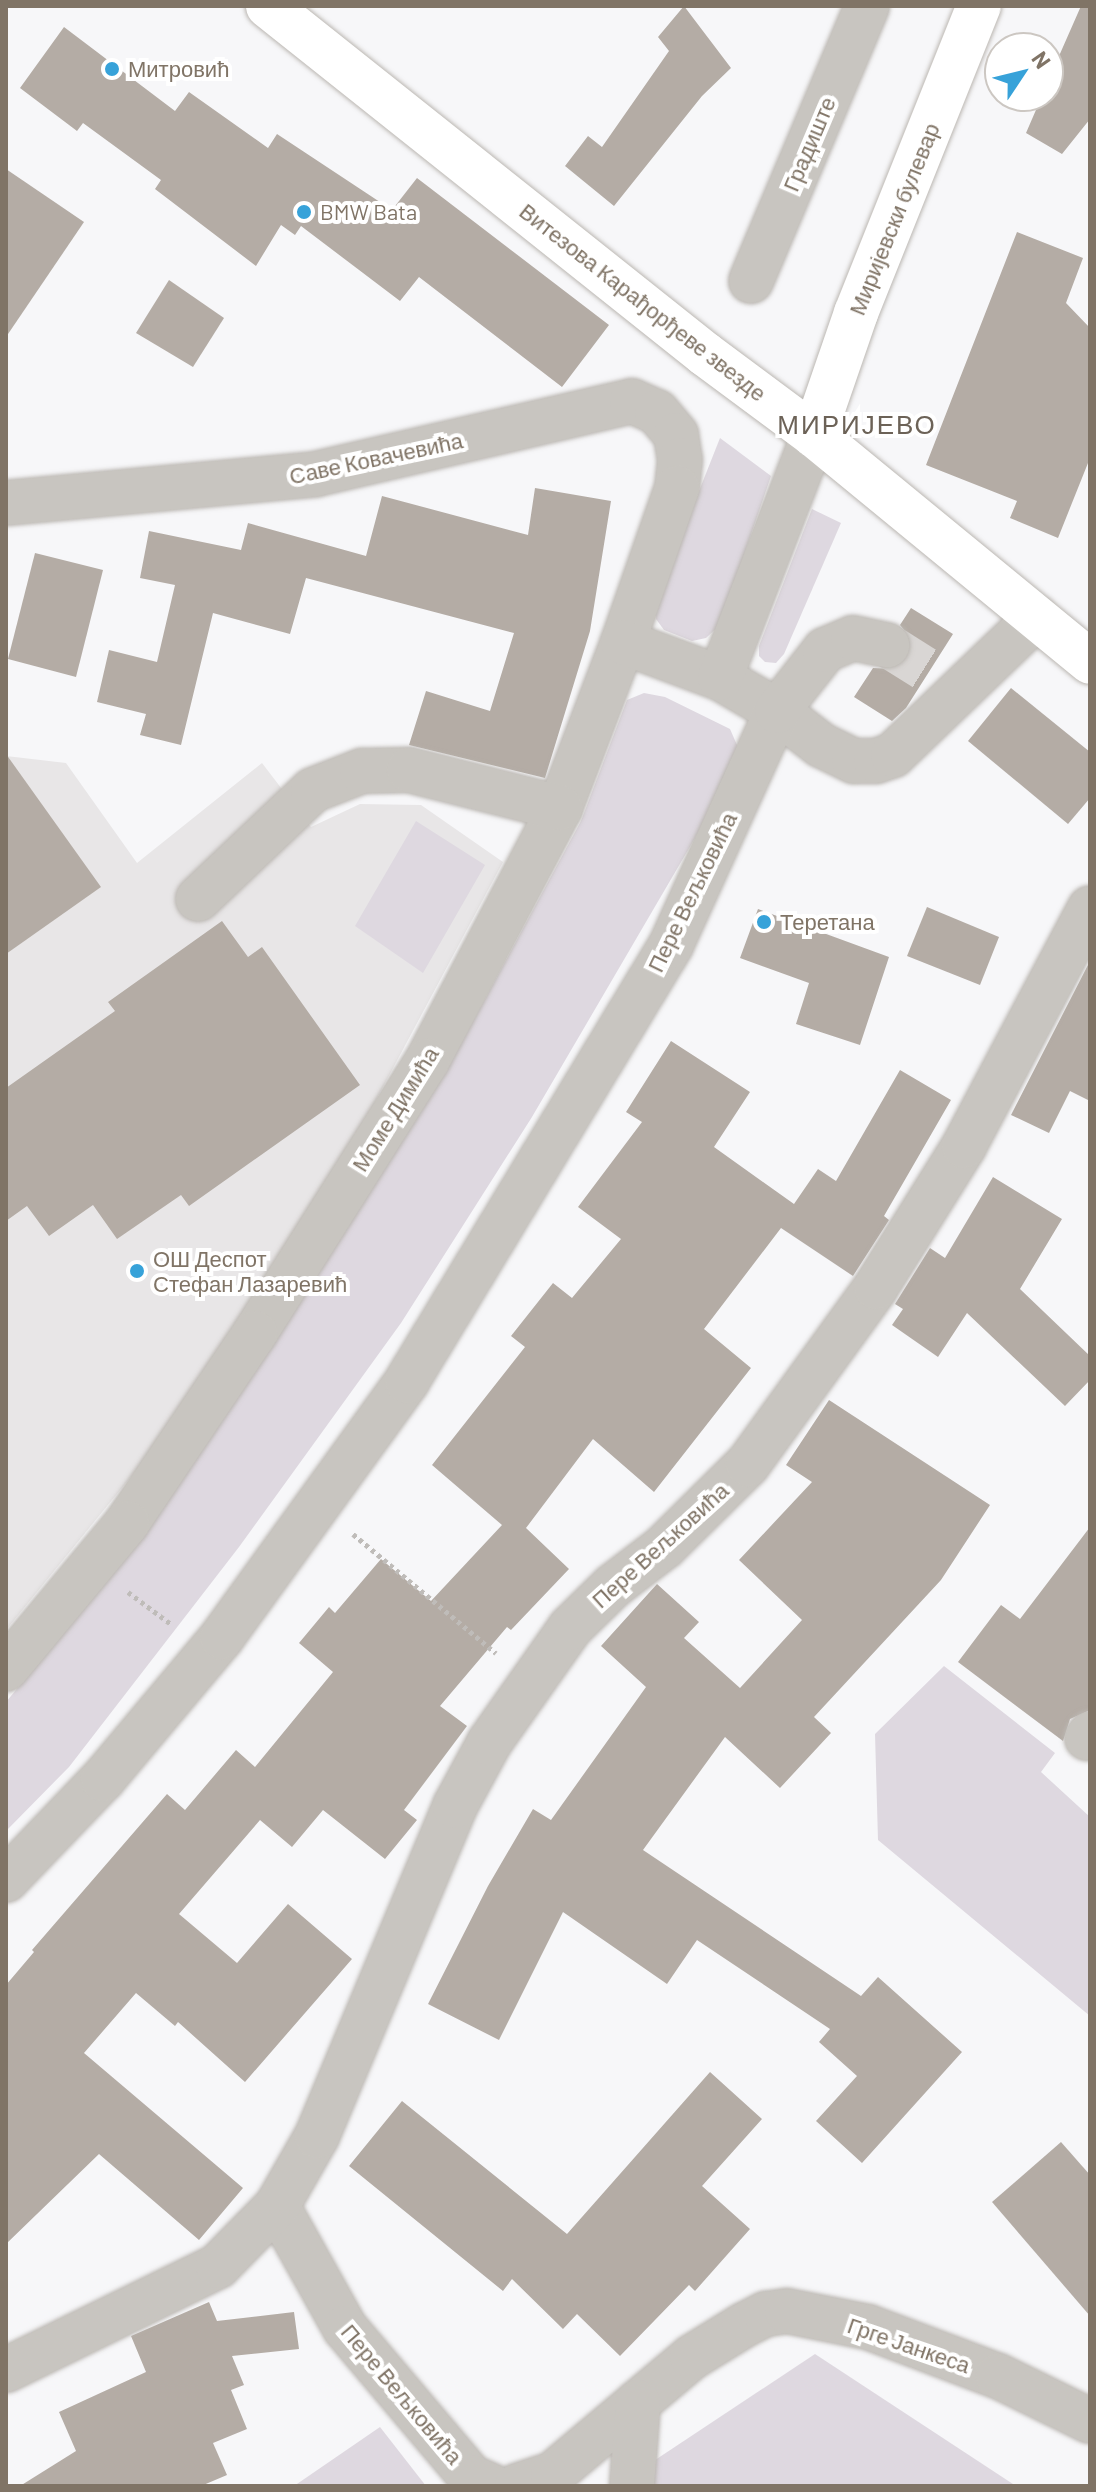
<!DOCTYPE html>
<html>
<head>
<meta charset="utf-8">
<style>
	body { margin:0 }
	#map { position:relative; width:1096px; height:2492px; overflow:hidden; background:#f7f7f9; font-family:Barlow,sans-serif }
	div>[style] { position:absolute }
	.built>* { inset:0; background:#e8e6e7 }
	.green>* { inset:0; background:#ded8e0 }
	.building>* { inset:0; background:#b4aca5 }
	.minor-tunnel>* { height:44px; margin-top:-22px; transform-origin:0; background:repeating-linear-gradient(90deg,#d9d6d4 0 44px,transparent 0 66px) }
	.path>* { height:5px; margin-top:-2.5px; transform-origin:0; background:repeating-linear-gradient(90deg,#bfbcb9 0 4px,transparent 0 8px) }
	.roads { filter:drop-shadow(0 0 2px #bbb7b2) drop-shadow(0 0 2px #bbb7b2) }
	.minor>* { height:44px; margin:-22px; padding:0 22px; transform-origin:22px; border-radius:22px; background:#c8c5c0 }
	.major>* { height:44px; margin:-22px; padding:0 22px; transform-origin:22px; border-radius:22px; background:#fff }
	.dots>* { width:22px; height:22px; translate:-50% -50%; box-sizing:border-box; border:4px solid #fff; border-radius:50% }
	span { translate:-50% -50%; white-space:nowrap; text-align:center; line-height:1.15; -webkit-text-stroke:8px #fff; paint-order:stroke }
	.poi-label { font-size:22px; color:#807466 }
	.left { translate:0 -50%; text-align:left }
	.street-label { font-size:22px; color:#807466 }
	.quarter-label { font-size:26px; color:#6c6257; letter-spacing:2px }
	.frame { position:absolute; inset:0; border:8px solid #807466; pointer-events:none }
	.north { position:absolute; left:984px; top:32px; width:80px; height:80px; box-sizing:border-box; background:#fff; border:2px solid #ccc7c2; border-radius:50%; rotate:55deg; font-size:22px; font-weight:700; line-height:32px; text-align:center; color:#807466 }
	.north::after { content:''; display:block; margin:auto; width:28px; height:36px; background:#37a2d9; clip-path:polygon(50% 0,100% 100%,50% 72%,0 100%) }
</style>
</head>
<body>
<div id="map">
	<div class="built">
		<i style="clip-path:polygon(6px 756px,66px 763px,137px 863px,262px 763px,311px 827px,360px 804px,421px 805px,503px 862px,369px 1113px,169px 1430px,6px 1630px)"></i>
	</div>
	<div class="green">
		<i style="clip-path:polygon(720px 438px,771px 476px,720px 625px,706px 638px,692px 641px,664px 630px,656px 619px,654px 605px)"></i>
		<i style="clip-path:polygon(812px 509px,841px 523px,784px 654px,776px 663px,765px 662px,759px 656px,759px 646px)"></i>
		<i style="clip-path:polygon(644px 693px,665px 697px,730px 729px,737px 745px,736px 768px,532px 1117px,401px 1323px,239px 1547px,69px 1767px,6px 1831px,6px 1702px,72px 1622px,465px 1036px,581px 821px,627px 700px)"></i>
		<i style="clip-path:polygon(416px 821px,485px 865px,423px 973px,355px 926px)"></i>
		<i style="clip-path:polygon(944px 1666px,1055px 1753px,1041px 1772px,1090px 1817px,1090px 2016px,878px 1840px,875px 1734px)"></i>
		<i style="clip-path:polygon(815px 2354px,1016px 2486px,616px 2486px)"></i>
		<i style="clip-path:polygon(380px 2427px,426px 2486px,294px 2486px)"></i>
	</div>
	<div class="building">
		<i style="clip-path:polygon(684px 6px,731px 68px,702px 96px,614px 206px,565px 166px,588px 136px,602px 147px,669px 51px,658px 37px)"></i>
		<i style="clip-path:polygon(1081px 6px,1090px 6px,1090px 119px,1062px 154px,1026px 133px,1042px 96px,1048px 96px,1048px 81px)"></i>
		<i style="clip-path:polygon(64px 27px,175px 111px,189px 92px,268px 148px,277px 134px,392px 210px,417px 178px,609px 325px,562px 387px,419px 277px,400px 301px,301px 226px,295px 235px,281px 225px,256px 266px,155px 189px,161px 180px,83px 123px,77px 131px,20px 88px)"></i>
		<i style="clip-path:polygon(6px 169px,84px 222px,6px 337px)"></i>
		<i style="clip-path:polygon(1017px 232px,1083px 258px,1066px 303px,1090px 328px,1090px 458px,1058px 538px,1010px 518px,1017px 501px,926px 465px)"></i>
		<i style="clip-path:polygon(169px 280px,224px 318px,193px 367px,136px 333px)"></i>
		<i style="clip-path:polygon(535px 488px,611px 501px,590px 631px,545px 778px,409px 745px,426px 691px,490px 711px,514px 633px,306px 578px,290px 634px,213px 613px,181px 745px,140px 735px,146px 714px,97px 702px,109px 650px,157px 662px,175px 585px,140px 578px,149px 531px,241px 550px,248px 523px,366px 556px,382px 496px,528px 535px)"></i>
		<i style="clip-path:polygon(35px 553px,103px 570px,76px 677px,8px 659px)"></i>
		<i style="clip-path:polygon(911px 608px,953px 634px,906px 708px,892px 721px,854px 697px,873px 668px,894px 669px,906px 661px,912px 649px,911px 638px,900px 625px)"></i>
		<i style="clip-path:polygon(1011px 688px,1090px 752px,1090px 798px,1068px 824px,968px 741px)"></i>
		<i style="clip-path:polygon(6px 754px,101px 887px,6px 954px)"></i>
		<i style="clip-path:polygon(927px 907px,999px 937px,980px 985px,907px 956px)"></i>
		<i style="clip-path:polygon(758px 909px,889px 957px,860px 1045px,796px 1024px,809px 983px,740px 958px)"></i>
		<i style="clip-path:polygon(222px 921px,248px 957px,262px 947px,360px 1085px,189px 1206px,181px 1195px,117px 1239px,93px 1205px,49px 1236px,27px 1206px,6px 1221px,6px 1088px,115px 1011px,108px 1002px)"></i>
		<i style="clip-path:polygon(1090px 961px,1090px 1101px,1070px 1091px,1049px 1133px,1011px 1115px)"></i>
		<i style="clip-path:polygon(671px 1041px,750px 1092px,714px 1147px,794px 1204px,818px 1169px,836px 1181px,900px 1070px,951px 1100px,884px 1216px,889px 1220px,853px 1276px,781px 1228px,704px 1329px,751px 1368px,654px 1492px,593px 1439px,526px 1528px,569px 1569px,511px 1630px,507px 1627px,440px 1706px,467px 1726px,404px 1810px,417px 1820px,385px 1859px,323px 1810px,292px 1847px,260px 1820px,179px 1914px,237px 1963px,288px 1904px,352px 1959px,245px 2082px,178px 2022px,175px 2026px,136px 1993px,84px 2053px,243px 2188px,199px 2240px,99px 2154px,6px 2244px,6px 1985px,34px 1952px,32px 1950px,167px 1794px,185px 1810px,236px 1750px,255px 1767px,333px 1672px,299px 1643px,329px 1607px,335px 1613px,381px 1559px,431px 1601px,502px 1525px,432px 1465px,525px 1347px,511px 1336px,553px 1283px,572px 1298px,621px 1239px,578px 1207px,642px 1122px,626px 1112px)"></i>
		<i style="clip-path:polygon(993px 1177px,1062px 1219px,1020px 1289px,1090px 1356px,1090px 1380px,1065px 1406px,967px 1313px,938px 1357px,892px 1325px,903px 1309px,895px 1304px,930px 1248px,945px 1258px)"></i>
		<i style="clip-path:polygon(829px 1400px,990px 1505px,941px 1580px,814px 1717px,831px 1733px,780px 1788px,725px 1737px,643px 1850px,861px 1996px,878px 1977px,962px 2052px,862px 2163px,816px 2121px,857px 2076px,819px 2042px,830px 2029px,697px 1940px,667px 1984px,563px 1912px,499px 2040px,428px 2004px,488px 1886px,533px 1809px,551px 1820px,646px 1687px,601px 1646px,657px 1584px,699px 1622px,684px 1638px,740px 1688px,802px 1620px,739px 1560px,812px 1482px,786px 1465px)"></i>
		<i style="clip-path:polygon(1090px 1527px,1090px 1710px,1070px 1719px,1063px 1741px,958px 1662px,1001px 1605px,1020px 1619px)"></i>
		<i style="clip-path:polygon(710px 2072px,762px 2119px,702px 2186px,750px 2229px,695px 2291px,689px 2285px,620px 2356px,577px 2314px,563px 2329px,512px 2279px,503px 2291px,349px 2166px,402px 2101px,567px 2234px)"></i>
		<i style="clip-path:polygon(1061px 2142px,1090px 2175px,1090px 2316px,992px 2202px)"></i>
		<i style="clip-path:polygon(209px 2302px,217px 2321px,294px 2312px,299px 2349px,232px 2356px,244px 2385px,231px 2390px,247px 2429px,213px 2443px,227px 2475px,201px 2486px,20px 2486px,76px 2451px,59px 2412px,146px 2372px,131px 2336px)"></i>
	</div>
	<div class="minor-tunnel">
		<i style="left:887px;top:645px;width:51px;rotate:32.1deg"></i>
	</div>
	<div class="path">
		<i style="left:353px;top:1534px;width:186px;rotate:39.8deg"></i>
		<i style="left:128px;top:1592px;width:54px;rotate:36.7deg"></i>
	</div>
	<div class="roads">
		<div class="minor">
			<i style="left:751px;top:281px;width:298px;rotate:-67.1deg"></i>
			<i style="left:6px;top:503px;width:311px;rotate:-5.3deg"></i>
			<i style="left:316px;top:474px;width:324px;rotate:-13deg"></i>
			<i style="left:632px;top:401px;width:27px;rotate:24deg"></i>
			<i style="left:657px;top:412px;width:30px;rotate:50deg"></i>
			<i style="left:676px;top:435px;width:25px;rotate:81deg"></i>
			<i style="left:680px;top:460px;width:28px;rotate:96deg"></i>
			<i style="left:677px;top:488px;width:163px;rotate:109.3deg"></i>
			<i style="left:623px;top:642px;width:178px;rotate:110.8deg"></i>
			<i style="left:560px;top:808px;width:286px;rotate:117.7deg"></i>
			<i style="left:427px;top:1061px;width:322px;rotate:122.3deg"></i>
			<i style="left:255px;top:1333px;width:229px;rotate:124deg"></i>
			<i style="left:127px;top:1523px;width:190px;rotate:129.7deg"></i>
			<i style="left:623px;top:642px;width:103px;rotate:20.4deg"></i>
			<i style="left:720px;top:678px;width:66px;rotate:30.1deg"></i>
			<i style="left:777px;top:711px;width:56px;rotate:37.7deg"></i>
			<i style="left:821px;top:745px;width:37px;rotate:26deg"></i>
			<i style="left:854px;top:761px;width:22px"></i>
			<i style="left:876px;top:761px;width:18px;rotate:-19deg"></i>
			<i style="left:893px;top:755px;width:199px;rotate:-43.8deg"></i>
			<i style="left:720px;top:678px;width:261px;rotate:-68.9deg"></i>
			<i style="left:198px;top:899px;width:158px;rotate:-43.5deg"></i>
			<i style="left:313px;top:790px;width:53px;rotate:-21.2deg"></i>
			<i style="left:362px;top:771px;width:47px;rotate:-1.2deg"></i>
			<i style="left:409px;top:770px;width:156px;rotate:14.1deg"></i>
			<i style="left:1087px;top:1738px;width:5px;rotate:-53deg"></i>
			<i style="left:6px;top:1880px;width:140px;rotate:-46.2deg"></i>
			<i style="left:103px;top:1779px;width:185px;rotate:-50deg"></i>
			<i style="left:222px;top:1637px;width:316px;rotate:-54.1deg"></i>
			<i style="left:407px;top:1381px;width:510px;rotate:-58.8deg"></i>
			<i style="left:671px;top:945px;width:257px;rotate:-65.6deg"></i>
			<i style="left:777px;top:711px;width:78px;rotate:-51.8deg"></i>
			<i style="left:825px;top:650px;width:30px;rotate:-23deg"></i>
			<i style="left:853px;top:638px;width:35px;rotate:12deg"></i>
			<i style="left:277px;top:2206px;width:140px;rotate:60.9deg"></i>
			<i style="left:345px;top:2328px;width:195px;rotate:49.8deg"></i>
			<i style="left:471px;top:2477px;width:22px;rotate:24deg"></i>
			<i style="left:6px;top:2370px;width:236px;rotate:-26.1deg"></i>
			<i style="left:218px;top:2266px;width:84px;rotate:-45.5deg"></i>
			<i style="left:277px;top:2206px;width:81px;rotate:-60.3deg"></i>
			<i style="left:317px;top:2136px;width:358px;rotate:-67.3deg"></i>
			<i style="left:455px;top:1806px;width:72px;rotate:-61.6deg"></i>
			<i style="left:489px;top:1743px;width:141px;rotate:-54.8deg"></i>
			<i style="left:570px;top:1628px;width:60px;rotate:-44.3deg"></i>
			<i style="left:613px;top:1586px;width:64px;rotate:-37.4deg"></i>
			<i style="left:664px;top:1547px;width:118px;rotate:-44.7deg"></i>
			<i style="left:748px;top:1464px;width:218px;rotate:-54.1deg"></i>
			<i style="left:876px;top:1287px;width:166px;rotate:-58deg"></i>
			<i style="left:964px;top:1146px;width:269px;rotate:-62.1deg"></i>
			<i style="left:517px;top:2486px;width:38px;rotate:-18deg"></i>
			<i style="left:553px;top:2474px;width:182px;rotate:-40.1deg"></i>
			<i style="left:692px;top:2357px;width:61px;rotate:-31.6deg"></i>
			<i style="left:744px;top:2325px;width:25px;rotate:-27deg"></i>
			<i style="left:766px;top:2314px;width:21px;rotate:-8deg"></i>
			<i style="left:787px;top:2311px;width:83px;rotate:11.2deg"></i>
			<i style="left:868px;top:2327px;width:139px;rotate:20.7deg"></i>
			<i style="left:998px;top:2376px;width:102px;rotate:26.1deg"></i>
			<i style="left:632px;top:2486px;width:84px;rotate:-85.9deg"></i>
		</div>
		<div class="major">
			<i style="left:268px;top:6px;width:559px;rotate:38.53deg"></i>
			<i style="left:705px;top:354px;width:136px;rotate:36.6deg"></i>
			<i style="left:814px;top:435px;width:357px;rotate:39.4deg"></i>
			<i style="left:814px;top:435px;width:129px;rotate:-71deg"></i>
			<i style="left:856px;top:313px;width:331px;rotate:-68.2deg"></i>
		</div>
	</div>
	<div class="dots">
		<i style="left:112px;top:69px;background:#37a2d9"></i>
		<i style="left:304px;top:212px;background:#37a2d9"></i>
		<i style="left:764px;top:922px;background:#37a2d9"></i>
		<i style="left:137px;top:1271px;background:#37a2d9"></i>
	</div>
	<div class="poi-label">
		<span class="left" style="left:128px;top:69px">Митровић</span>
		<span class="left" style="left:320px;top:212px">BMW Bata</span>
		<span class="left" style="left:780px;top:922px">Теретана</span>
		<span class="left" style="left:153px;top:1271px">ОШ Деспот<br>Стефан Лазаревић</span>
	</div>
	<div class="street-label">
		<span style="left:809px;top:144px;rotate:-67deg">Градиште</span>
		<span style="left:894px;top:219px;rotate:-68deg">Миријевски булевар</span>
		<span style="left:643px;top:302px;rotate:38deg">Витезова Карађорђеве звезде</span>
		<span style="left:376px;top:458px;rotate:-12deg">Саве Ковачевића</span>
		<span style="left:692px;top:892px;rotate:-64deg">Пере Вељковића</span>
		<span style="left:395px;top:1109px;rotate:-58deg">Моме Димића</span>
		<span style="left:660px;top:1545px;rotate:-42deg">Пере Вељковића</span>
		<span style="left:909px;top:2345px;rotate:19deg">Грге Јанкеса</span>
		<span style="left:402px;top:2394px;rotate:50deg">Пере Вељковића</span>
	</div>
	<div class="quarter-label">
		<span style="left:857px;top:424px">МИРИЈЕВО</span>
	</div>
	<div class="frame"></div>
	<div class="north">N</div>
</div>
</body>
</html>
